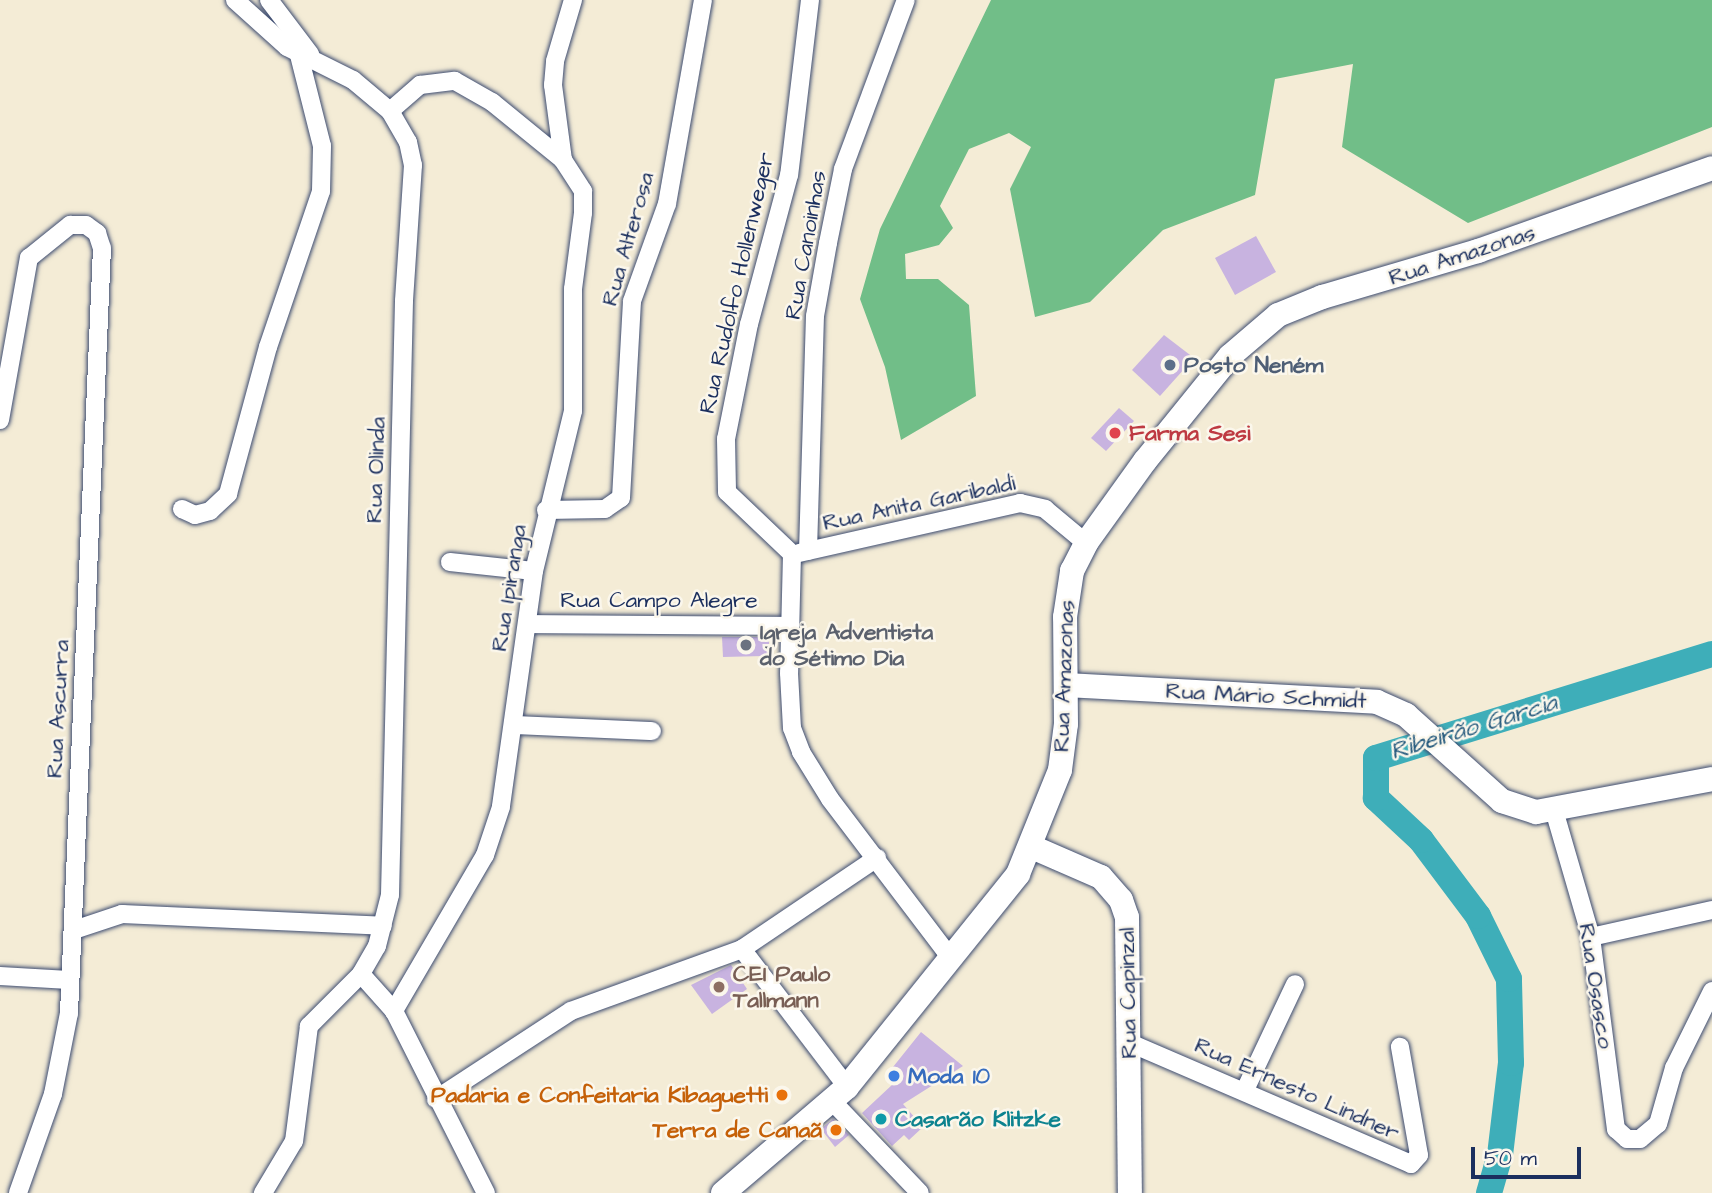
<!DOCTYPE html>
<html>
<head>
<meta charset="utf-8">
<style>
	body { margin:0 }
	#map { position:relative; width:1712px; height:1193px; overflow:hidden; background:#f4ecd6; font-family:"Architects Daughter",sans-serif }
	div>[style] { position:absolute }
	.forest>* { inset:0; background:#71be88 }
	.river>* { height:26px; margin:-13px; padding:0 13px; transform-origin:13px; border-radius:13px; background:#3eaeb9 }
	.building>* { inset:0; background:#c8b3e0 }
	.roads { filter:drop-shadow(0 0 2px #3c4b70) drop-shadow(0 0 2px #3c4b70) }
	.street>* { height:18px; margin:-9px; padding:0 9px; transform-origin:9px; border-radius:9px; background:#fff }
	.secondary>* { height:24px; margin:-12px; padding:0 12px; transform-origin:12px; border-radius:12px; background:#fff }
	.dots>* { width:19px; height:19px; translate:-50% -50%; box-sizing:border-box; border:4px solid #fbf7ec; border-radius:50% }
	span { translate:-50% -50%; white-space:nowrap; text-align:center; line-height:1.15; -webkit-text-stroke:5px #fbf7ec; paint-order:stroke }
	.street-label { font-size:23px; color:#1b2f5e }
	.service-label { font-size:23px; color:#4e5e75; font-weight:700 }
	.left { translate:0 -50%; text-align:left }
	.health-label { font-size:23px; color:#be3a42; font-weight:700 }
	.worship-label { font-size:23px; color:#5b616d; font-weight:700 }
	.education-label { font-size:23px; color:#785e54; font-weight:700 }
	.shop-label { font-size:23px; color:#366cbe; font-weight:700 }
	.food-label { font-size:23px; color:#c56008; font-weight:700 }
	.right { translate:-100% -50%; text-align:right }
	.culture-label { font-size:23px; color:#0d838f; font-weight:700 }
	.water-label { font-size:24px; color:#275b7e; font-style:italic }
	.scale { position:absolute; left:1471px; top:1147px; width:110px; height:32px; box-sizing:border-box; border:4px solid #1b2f5e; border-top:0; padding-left:9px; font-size:21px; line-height:24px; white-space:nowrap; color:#1b2f5e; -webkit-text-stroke:5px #fbf7ec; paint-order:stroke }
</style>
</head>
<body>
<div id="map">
	<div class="forest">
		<i style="clip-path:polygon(991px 0,1712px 0,1712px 127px,1468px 223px,1342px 147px,1353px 64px,1275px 79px,1255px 195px,1163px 230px,1090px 302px,1035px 317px,1010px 189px,1031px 147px,1009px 133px,969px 149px,940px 206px,953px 228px,939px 245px,905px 254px,906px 279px,938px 279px,969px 305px,976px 396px,901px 440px,885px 367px,860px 299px,880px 229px)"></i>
	</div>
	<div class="river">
		<i style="left:1489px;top:1193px;width:40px;rotate:-74deg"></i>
		<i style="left:1500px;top:1155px;width:93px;rotate:-83.2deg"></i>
		<i style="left:1511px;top:1063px;width:84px;rotate:-91.4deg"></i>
		<i style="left:1509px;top:979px;width:70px;rotate:-116.2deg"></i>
		<i style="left:1478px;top:916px;width:95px;rotate:-126.9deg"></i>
		<i style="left:1421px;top:840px;width:62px;rotate:-137deg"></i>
		<i style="left:1376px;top:798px;width:40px;rotate:-90deg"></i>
		<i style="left:1376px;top:758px;width:352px;rotate:-17.2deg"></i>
	</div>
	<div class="building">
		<i style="clip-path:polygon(1256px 236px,1276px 272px,1235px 295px,1215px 258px)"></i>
		<i style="clip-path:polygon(1164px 335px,1194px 358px,1160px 396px,1132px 370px)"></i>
		<i style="clip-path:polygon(1119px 408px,1134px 421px,1106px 451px,1091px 438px)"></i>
		<i style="clip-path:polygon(722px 637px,769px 637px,769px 656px,723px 657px)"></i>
		<i style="clip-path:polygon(731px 965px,747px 989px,712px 1014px,691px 985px)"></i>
		<i style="clip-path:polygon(921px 1032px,963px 1066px,903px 1104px,923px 1127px,909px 1140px,904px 1135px,892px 1146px,862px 1113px,893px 1084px,885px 1077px)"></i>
		<i style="clip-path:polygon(833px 1119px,849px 1135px,835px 1147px,821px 1129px)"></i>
	</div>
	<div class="roads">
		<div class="street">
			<i style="left:235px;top:0;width:70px;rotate:42.1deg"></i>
			<i style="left:287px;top:47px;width:74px;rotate:26.6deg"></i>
			<i style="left:353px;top:80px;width:48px;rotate:40deg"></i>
			<i style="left:390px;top:111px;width:36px;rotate:60deg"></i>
			<i style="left:408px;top:142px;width:24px;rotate:78deg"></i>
			<i style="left:413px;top:165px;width:136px;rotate:93.8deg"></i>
			<i style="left:404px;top:301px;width:594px;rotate:91.35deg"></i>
			<i style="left:390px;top:895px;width:53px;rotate:104.3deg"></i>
			<i style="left:377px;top:946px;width:32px;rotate:120deg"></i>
			<i style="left:361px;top:974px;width:74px;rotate:135deg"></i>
			<i style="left:309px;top:1026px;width:116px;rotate:97.4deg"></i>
			<i style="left:294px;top:1141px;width:61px;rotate:120.8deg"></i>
			<i style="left:269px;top:0;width:68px;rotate:52.8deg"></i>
			<i style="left:810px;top:0;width:176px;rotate:96.8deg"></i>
			<i style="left:789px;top:175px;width:154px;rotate:105deg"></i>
			<i style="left:749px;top:324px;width:117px;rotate:101.3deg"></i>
			<i style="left:726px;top:439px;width:53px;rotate:88.9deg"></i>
			<i style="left:727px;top:492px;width:90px;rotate:43.6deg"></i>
			<i style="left:792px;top:554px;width:119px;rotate:91.4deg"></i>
			<i style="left:789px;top:673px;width:55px;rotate:86.9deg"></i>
			<i style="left:792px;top:728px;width:26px;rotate:69deg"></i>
			<i style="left:801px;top:752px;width:55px;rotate:58.3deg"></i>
			<i style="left:830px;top:799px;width:202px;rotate:52.8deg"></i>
			<i style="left:390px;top:111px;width:40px;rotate:-41deg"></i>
			<i style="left:420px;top:85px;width:35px;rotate:-7deg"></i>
			<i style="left:455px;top:81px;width:43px;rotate:29.6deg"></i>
			<i style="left:492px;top:102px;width:92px;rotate:39.2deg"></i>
			<i style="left:563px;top:160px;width:37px;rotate:57deg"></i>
			<i style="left:583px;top:191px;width:22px;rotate:90deg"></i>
			<i style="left:583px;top:213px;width:77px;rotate:97.5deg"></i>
			<i style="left:573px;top:289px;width:122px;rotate:90deg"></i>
			<i style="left:573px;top:411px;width:165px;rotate:103.7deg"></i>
			<i style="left:534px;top:571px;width:238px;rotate:98deg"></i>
			<i style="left:501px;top:807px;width:51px;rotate:108.4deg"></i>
			<i style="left:485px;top:855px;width:181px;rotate:120.3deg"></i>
			<i style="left:563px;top:160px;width:76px;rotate:-97.6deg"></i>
			<i style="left:553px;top:85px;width:24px;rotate:-85deg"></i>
			<i style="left:555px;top:61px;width:64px;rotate:-73.6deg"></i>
			<i style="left:0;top:420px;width:165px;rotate:-79.9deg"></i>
			<i style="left:29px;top:258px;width:53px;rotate:-38.8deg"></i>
			<i style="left:70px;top:225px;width:16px"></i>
			<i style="left:86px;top:225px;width:14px;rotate:36deg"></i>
			<i style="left:97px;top:233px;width:16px;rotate:72deg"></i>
			<i style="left:102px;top:248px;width:766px;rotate:92.47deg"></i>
			<i style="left:69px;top:1013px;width:83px;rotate:101.2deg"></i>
			<i style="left:53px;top:1094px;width:105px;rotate:109.5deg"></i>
			<i style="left:182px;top:509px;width:14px;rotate:25deg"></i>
			<i style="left:195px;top:515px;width:16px;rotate:-15deg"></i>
			<i style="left:210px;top:511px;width:25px;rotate:-43deg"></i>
			<i style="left:228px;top:494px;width:152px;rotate:-74.8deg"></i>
			<i style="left:268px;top:347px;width:165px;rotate:-71.2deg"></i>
			<i style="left:321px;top:191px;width:45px;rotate:-88.7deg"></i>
			<i style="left:322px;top:146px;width:98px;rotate:-104.2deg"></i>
			<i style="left:546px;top:510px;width:59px;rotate:-1deg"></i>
			<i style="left:605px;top:509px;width:19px;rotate:-35deg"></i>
			<i style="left:621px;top:498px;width:197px;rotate:-86.8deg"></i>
			<i style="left:632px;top:301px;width:103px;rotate:-70.2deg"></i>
			<i style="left:667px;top:204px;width:207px;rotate:-80deg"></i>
			<i style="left:808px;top:551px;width:235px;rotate:-88.3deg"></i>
			<i style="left:815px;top:316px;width:74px;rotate:-79.9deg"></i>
			<i style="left:828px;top:243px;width:76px;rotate:-78.5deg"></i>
			<i style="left:843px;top:169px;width:180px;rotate:-69.6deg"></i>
			<i style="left:799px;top:553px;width:227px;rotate:-12.7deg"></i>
			<i style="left:1020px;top:503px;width:26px;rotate:13deg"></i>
			<i style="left:1045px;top:509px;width:53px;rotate:39.7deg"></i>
			<i style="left:450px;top:562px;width:84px;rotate:6.1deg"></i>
			<i style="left:528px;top:624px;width:262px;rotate:0.4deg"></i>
			<i style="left:513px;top:725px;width:139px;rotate:2.5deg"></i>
			<i style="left:1554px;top:810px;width:132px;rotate:73.8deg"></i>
			<i style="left:1591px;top:937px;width:194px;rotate:82.6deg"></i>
			<i style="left:1616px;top:1129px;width:15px;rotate:42deg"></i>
			<i style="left:1627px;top:1139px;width:13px"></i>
			<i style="left:1640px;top:1139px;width:23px;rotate:-40deg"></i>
			<i style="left:1658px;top:1124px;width:58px;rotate:-74.1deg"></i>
			<i style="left:1674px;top:1068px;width:86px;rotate:-63.7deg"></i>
			<i style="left:74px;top:930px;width:51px;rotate:-18.4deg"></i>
			<i style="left:122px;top:914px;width:261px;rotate:2.6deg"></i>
			<i style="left:1591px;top:937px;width:124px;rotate:-12.6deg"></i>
			<i style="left:742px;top:949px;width:173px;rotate:52.7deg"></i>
			<i style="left:361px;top:974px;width:50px;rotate:48.3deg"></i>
			<i style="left:394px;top:1011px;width:204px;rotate:63.2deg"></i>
			<i style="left:0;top:976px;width:69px;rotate:3.3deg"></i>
			<i style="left:1130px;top:1043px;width:306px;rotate:23.3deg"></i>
			<i style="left:1411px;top:1164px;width:12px;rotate:-48deg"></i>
			<i style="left:1419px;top:1155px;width:110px;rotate:-100deg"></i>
			<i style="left:1245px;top:1090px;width:117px;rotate:-64.7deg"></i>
			<i style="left:436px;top:1099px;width:161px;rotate:-33.1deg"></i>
			<i style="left:571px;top:1011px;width:182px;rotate:-19.9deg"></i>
			<i style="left:742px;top:949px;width:163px;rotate:-34deg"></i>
			<i style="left:832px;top:1101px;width:127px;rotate:46.3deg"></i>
		</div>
		<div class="secondary">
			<i style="left:1066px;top:685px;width:311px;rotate:3.1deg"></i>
			<i style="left:1377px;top:702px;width:32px;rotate:24deg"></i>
			<i style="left:1406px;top:715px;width:129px;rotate:41.9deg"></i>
			<i style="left:1502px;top:801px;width:36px;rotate:18deg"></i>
			<i style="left:1536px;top:812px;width:179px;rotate:-10.6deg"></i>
			<i style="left:1032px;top:847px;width:75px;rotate:23.5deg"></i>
			<i style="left:1101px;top:877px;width:30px;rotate:49deg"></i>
			<i style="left:1121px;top:900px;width:18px;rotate:71deg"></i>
			<i style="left:1127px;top:917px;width:276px;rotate:89.4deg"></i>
			<i style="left:723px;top:1193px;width:163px;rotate:-40.5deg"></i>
			<i style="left:847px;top:1087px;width:273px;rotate:-51.2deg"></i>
			<i style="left:1018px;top:874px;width:112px;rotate:-68deg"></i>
			<i style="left:1060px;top:770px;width:46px;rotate:-82.6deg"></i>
			<i style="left:1066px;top:724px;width:107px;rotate:-90.5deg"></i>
			<i style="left:1065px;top:617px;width:47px;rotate:-81.3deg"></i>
			<i style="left:1072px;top:571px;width:31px;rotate:-63deg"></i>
			<i style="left:1086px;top:543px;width:101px;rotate:-54.3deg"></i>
			<i style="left:1145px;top:461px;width:135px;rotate:-51deg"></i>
			<i style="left:1230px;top:356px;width:63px;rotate:-40.5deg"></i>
			<i style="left:1278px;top:315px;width:48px;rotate:-22.2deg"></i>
			<i style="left:1322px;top:297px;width:163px;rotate:-16.4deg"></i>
			<i style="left:1478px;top:251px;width:248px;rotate:-19.5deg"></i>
		</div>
	</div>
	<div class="dots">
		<i style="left:1170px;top:365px;background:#5c6f8a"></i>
		<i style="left:1115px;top:433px;background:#e0444e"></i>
		<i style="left:746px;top:645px;background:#6b7280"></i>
		<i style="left:719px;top:987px;background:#8d6e63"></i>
		<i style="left:894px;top:1076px;background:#3f7fe0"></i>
		<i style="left:782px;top:1095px;background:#e8710a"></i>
		<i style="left:881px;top:1119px;background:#0f9aa8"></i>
		<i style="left:836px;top:1130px;background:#e8710a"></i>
	</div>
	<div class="street-label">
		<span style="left:628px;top:239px;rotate:-74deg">Rua Alterosa</span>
		<span style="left:806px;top:245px;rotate:-80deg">Rua Canoinhas</span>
		<span style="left:1462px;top:255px;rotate:-18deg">Rua Amazonas</span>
		<span style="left:737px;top:283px;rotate:-77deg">Rua Rudolfo Hollenweger</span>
		<span style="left:376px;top:470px;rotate:-88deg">Rua Olinda</span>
		<span style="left:919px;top:503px;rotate:-12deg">Rua Anita Garibaldi</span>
		<span style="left:509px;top:588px;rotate:-81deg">Rua Ipiranga</span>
		<span style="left:659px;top:600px">Rua Campo Alegre</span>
		<span style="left:1064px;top:676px;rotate:-88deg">Rua Amazonas</span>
		<span style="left:1266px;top:696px;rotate:3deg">Rua Mário Schmidt</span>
		<span style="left:58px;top:709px;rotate:-87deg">Rua Ascurra</span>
		<span style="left:1596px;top:986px;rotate:81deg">Rua Osasco</span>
		<span style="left:1128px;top:993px;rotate:-91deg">Rua Capinzal</span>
		<span style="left:1297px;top:1089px;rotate:24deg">Rua Ernesto Lindner</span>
	</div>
	<div class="service-label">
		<span class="left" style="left:1184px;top:365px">Posto Neném</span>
	</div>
	<div class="health-label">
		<span class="left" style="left:1129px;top:433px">Farma Sesi</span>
	</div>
	<div class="worship-label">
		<span class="left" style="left:760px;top:645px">Igreja Adventista<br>do Sétimo Dia</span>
	</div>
	<div class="education-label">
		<span class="left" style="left:733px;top:987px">CEI Paulo<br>Tallmann</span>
	</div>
	<div class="shop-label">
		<span class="left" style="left:908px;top:1076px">Moda 10</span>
	</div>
	<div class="food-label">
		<span class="right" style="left:768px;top:1095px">Padaria e Confeitaria Kibaguetti</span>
		<span class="right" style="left:822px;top:1130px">Terra de Canaã</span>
	</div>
	<div class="culture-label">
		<span class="left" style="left:895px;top:1119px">Casarão Klitzke</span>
	</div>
	<div class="water-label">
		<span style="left:1474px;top:728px;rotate:-17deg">Ribeirão Garcia</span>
	</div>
	<div class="scale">50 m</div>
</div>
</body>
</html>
